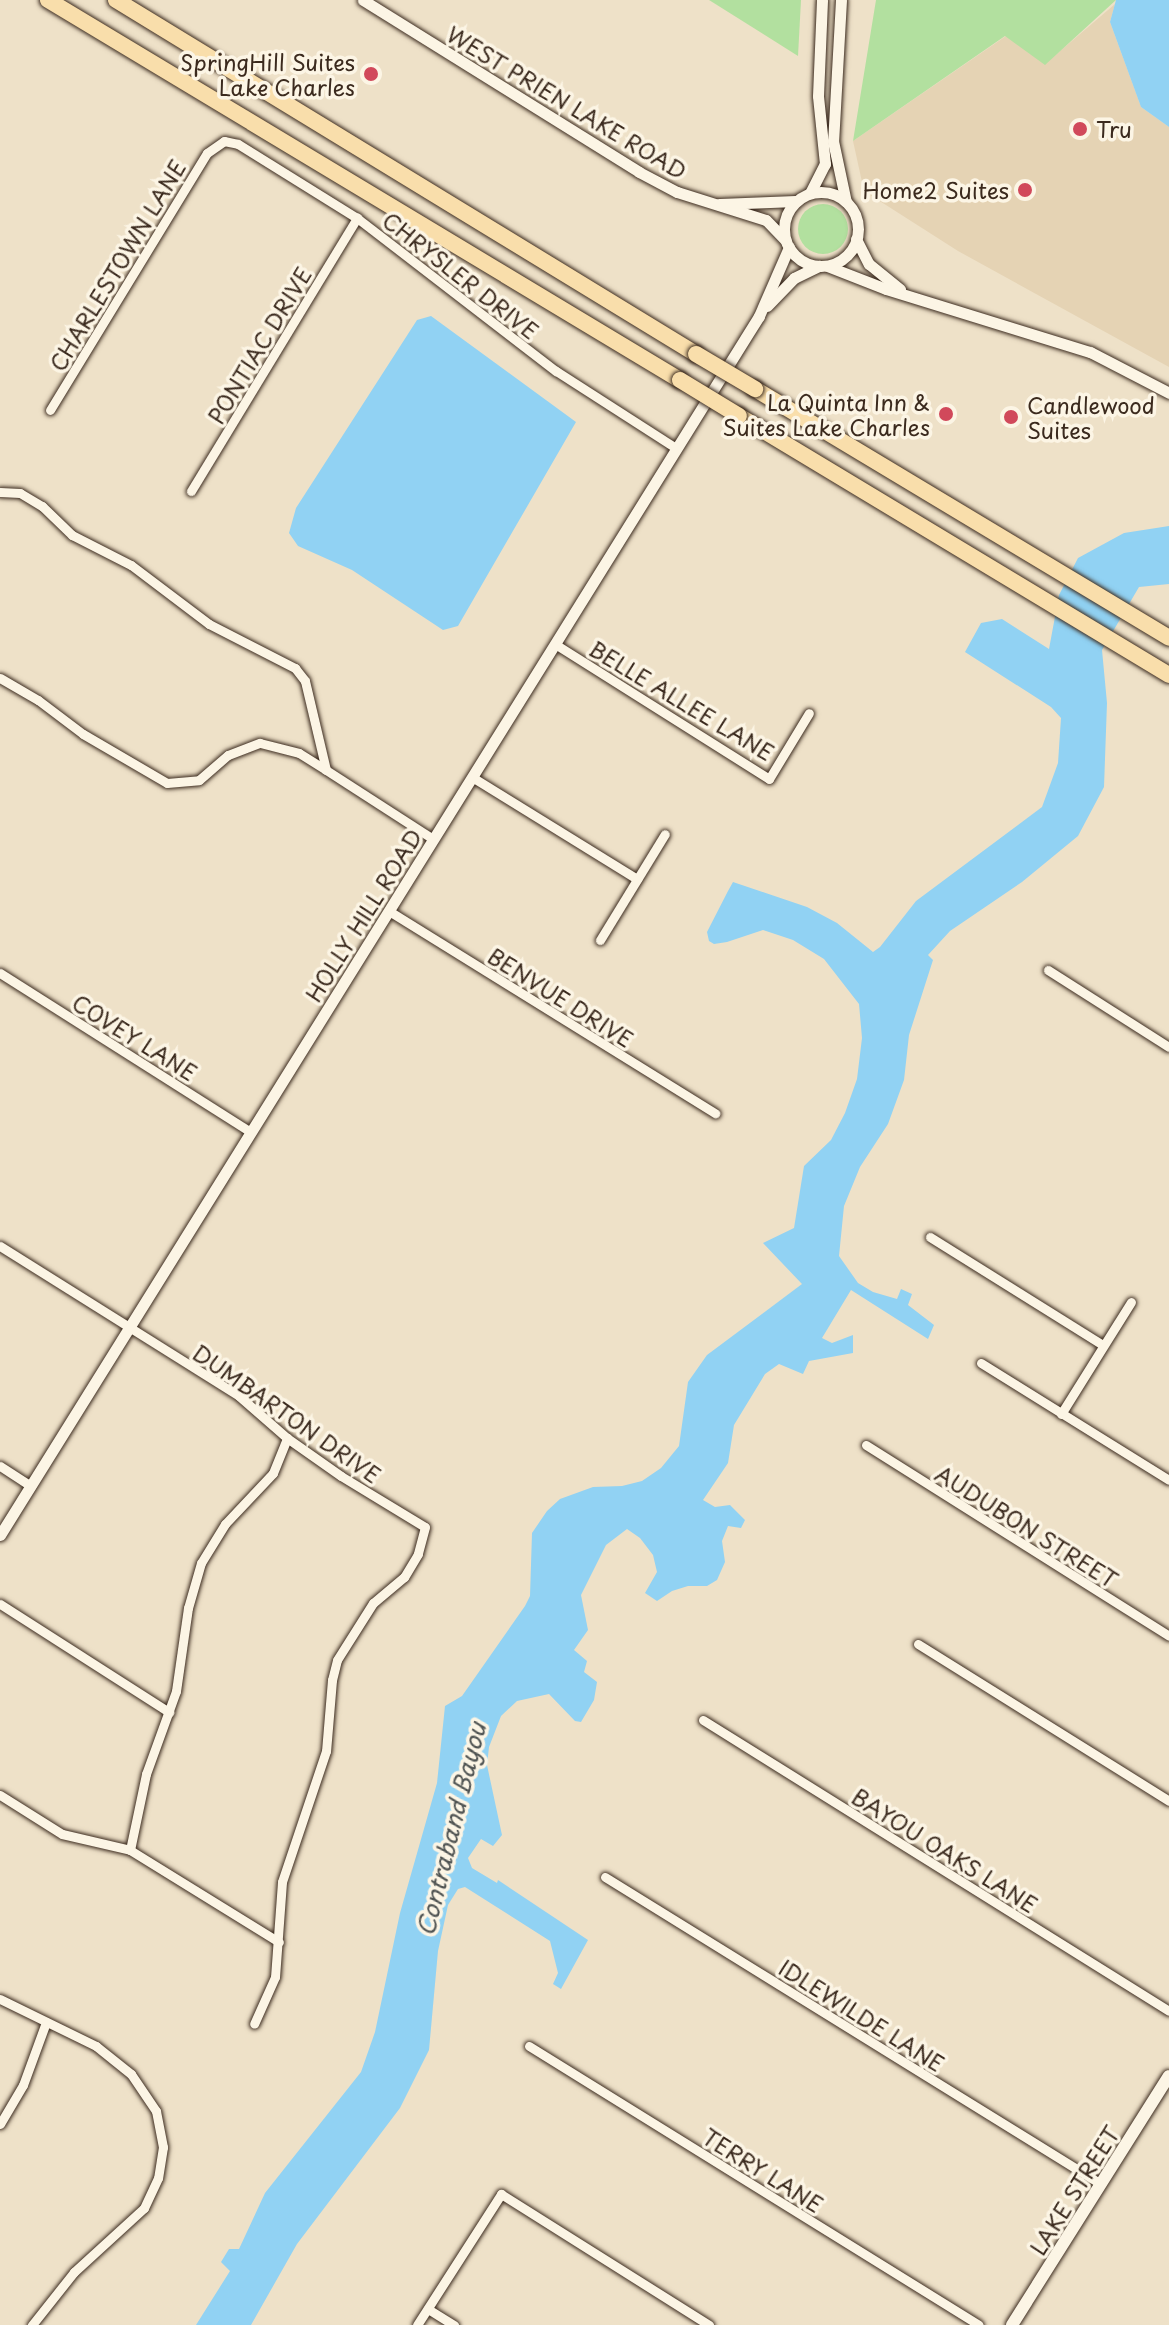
<!DOCTYPE html>
<html>
<head>
<meta charset="utf-8">
<style>
	body { margin:0 }
	#map { position:relative; width:1169px; height:2325px; overflow:hidden; background:#eee1c8; font-family:"Playpen Sans",sans-serif }
	div>[style] { position:absolute }
	.built>* { inset:0; background:#e5d3b4 }
	.green>* { inset:0; background:#b2e09f }
	.round { border-radius:50% }
	.water>* { inset:0; background:#91d2f3 }
	.roads { filter:drop-shadow(0 0 2px #3b2a1e) drop-shadow(0 0 2px #3b2a1e) }
	.minor>* { height:9px; margin:-4.5px; padding:0 4.5px; transform-origin:4.5px; border-radius:4.5px; background:#fcf5e5 }
	.tertiary>* { height:11px; margin:-5.5px; padding:0 5.5px; transform-origin:5.5px; border-radius:5.5px; background:#fcf5e5 }
	.tertiary>.ring { margin:-5.5px; padding:0; box-sizing:content-box; background:none; border:11px solid #fcf5e5; border-radius:50% }
	.secondary>* { height:12px; margin:-6px; padding:0 6px; transform-origin:6px; border-radius:6px; background:#fcf5e5 }
	.motorway>* { height:16px; margin:-8px; padding:0 8px; transform-origin:8px; border-radius:8px; background:#f9deab }
	.bridges { filter:drop-shadow(0 0 2px #3b2a1e) drop-shadow(0 0 2px #3b2a1e) }
	.motorway-bridge>* { height:16px; margin:-8px; padding:0 8px; transform-origin:8px; border-radius:8px; background:#f9deab }
	.dots>* { width:22px; height:22px; translate:-50% -50%; box-sizing:border-box; border:4px solid #fcf5e5; border-radius:50% }
	span { translate:-50% -50%; white-space:nowrap; text-align:center; line-height:1.15; -webkit-text-stroke:7px #fcf5e5; paint-order:stroke }
	.poi-label { font-size:22px; color:#3b2a1e }
	.right { translate:-100% -50%; text-align:right }
	.left { translate:0 -50%; text-align:left }
	.street-label { font-size:22px; color:#3b2a1e }
	.water-label { font-size:24px; color:#505453; font-style:italic }
</style>
</head>
<body>
<div id="map">
	<div class="built">
		<i style="clip-path:polygon(1115px 4px,1110px 22px,1141px 107px,1169px 127px,1169px 367px,958px 251px,864px 191px,853px 141px,1006px 36px,1045px 64px)"></i>
	</div>
	<div class="green">
		<i style="clip-path:polygon(709px 0,801px 0,798px 56px)"></i>
		<i style="clip-path:polygon(876px 0,1116px 0,1045px 65px,1005px 36px,853px 141px)"></i>
		<i class="round" style="left:798px;top:204px;width:50px;height:50px"></i>
	</div>
	<div class="water">
		<i style="clip-path:polygon(1116px 0,1169px 0,1169px 127px,1141px 107px,1110px 22px)"></i>
		<i style="clip-path:polygon(431px 316px,576px 422px,458px 626px,443px 630px,352px 570px,298px 546px,289px 533px,296px 508px,417px 320px)"></i>
		<i style="clip-path:polygon(1169px 526px,1169px 584px,1139px 587px,1102px 650px,1107px 703px,1104px 787px,1078px 836px,1022px 882px,950px 931px,928px 955px,933px 960px,909px 1035px,904px 1080px,888px 1124px,860px 1167px,844px 1206px,839px 1256px,858px 1283px,873px 1292px,897px 1299px,901px 1289px,912px 1294px,908px 1305px,934px 1325px,928px 1339px,851px 1290px,822px 1338px,832px 1343px,853px 1335px,853px 1353px,809px 1361px,803px 1374px,779px 1364px,765px 1374px,734px 1425px,728px 1463px,703px 1500px,715px 1507px,730px 1505px,745px 1520px,741px 1528px,728px 1526px,722px 1541px,725px 1562px,717px 1580px,707px 1586px,688px 1586px,672px 1591px,657px 1601px,645px 1593px,657px 1572px,653px 1555px,640px 1538px,627px 1529px,606px 1545px,581px 1595px,588px 1630px,574px 1650px,587px 1661px,584px 1672px,597px 1682px,594px 1700px,581px 1722px,575px 1721px,549px 1694px,517px 1701px,501px 1716px,489px 1747px,487px 1765px,502px 1835px,493px 1846px,481px 1839px,468px 1858px,472px 1868px,497px 1883px,498px 1880px,588px 1940px,561px 1989px,553px 1984px,558px 1973px,550px 1941px,465px 1887px,458px 1889px,448px 1905px,438px 1951px,429px 2050px,400px 2108px,297px 2244px,251px 2325px,196px 2325px,230px 2271px,221px 2262px,229px 2249px,239px 2249px,265px 2193px,361px 2072px,375px 2032px,400px 1913px,437px 1783px,445px 1706px,462px 1696px,525px 1606px,530px 1596px,532px 1533px,547px 1511px,560px 1499px,593px 1487px,622px 1486px,642px 1481px,661px 1468px,679px 1446px,688px 1382px,707px 1355px,802px 1284px,763px 1243px,794px 1228px,804px 1166px,831px 1140px,845px 1113px,857px 1079px,862px 1038px,859px 1004px,824px 959px,793px 940px,763px 930px,727px 942px,714px 944px,709px 941px,707px 932px,728px 891px,733px 882px,807px 907px,837px 923px,873px 952px,880px 947px,916px 901px,1042px 807px,1058px 763px,1061px 718px,1051px 707px,965px 652px,981px 623px,1002px 619px,1049px 649px,1059px 595px,1078px 558px,1124px 533px)"></i>
	</div>
	<div class="roads">
		<div class="minor">
			<i style="left:50px;top:410px;width:301px;rotate:-58.6deg"></i>
			<i style="left:207px;top:153px;width:21px;rotate:-35deg"></i>
			<i style="left:224px;top:141px;width:14px;rotate:12deg"></i>
			<i style="left:238px;top:144px;width:140px;rotate:31.9deg"></i>
			<i style="left:357px;top:218px;width:251px;rotate:37.6deg"></i>
			<i style="left:556px;top:371px;width:143px;rotate:32.7deg"></i>
			<i style="left:191px;top:491px;width:320px;rotate:-58.7deg"></i>
			<i style="left:0;top:492px;width:20px;rotate:3deg"></i>
			<i style="left:20px;top:493px;width:26px;rotate:31deg"></i>
			<i style="left:42px;top:506px;width:42px;rotate:44deg"></i>
			<i style="left:72px;top:535px;width:66px;rotate:27deg"></i>
			<i style="left:131px;top:565px;width:98px;rotate:37.1deg"></i>
			<i style="left:209px;top:624px;width:97px;rotate:27.1deg"></i>
			<i style="left:295px;top:668px;width:16px;rotate:52deg"></i>
			<i style="left:305px;top:681px;width:91px;rotate:76.7deg"></i>
			<i style="left:326px;top:770px;width:127px;rotate:32.8deg"></i>
			<i style="left:555px;top:644px;width:253px;rotate:32.2deg"></i>
			<i style="left:769px;top:779px;width:77px;rotate:-58.8deg"></i>
			<i style="left:0;top:678px;width:44px;rotate:30.1deg"></i>
			<i style="left:38px;top:700px;width:56px;rotate:37.1deg"></i>
			<i style="left:83px;top:734px;width:97px;rotate:30.3deg"></i>
			<i style="left:167px;top:783px;width:32px;rotate:-5deg"></i>
			<i style="left:199px;top:780px;width:38px;rotate:-41deg"></i>
			<i style="left:228px;top:755px;width:34px;rotate:-21deg"></i>
			<i style="left:260px;top:743px;width:40px;rotate:14.4deg"></i>
			<i style="left:299px;top:753px;width:32px;rotate:32deg"></i>
			<i style="left:472px;top:777px;width:194px;rotate:31.7deg"></i>
			<i style="left:389px;top:911px;width:384px;rotate:31.8deg"></i>
			<i style="left:600px;top:940px;width:124px;rotate:-58.5deg"></i>
			<i style="left:1048px;top:970px;width:143px;rotate:32.5deg"></i>
			<i style="left:0;top:973px;width:297px;rotate:32.4deg"></i>
			<i style="left:930px;top:1237px;width:204px;rotate:32deg"></i>
			<i style="left:0;top:1246px;width:282px;rotate:32.1deg"></i>
			<i style="left:239px;top:1396px;width:64px;rotate:41.2deg"></i>
			<i style="left:287px;top:1438px;width:66px;rotate:35.1deg"></i>
			<i style="left:341px;top:1476px;width:98px;rotate:31.3deg"></i>
			<i style="left:425px;top:1527px;width:28px;rotate:105deg"></i>
			<i style="left:418px;top:1554px;width:27px;rotate:121deg"></i>
			<i style="left:404px;top:1577px;width:40px;rotate:140deg"></i>
			<i style="left:373px;top:1603px;width:67px;rotate:122.3deg"></i>
			<i style="left:337px;top:1660px;width:21px;rotate:104deg"></i>
			<i style="left:332px;top:1680px;width:71px;rotate:94.8deg"></i>
			<i style="left:326px;top:1751px;width:138px;rotate:108.6deg"></i>
			<i style="left:282px;top:1882px;width:95px;rotate:94.2deg"></i>
			<i style="left:275px;top:1977px;width:51px;rotate:114.1deg"></i>
			<i style="left:981px;top:1363px;width:221px;rotate:31.9deg"></i>
			<i style="left:1061px;top:1414px;width:132px;rotate:-58deg"></i>
			<i style="left:866px;top:1445px;width:358px;rotate:32.2deg"></i>
			<i style="left:0;top:1466px;width:37px;rotate:33deg"></i>
			<i style="left:0;top:1604px;width:201px;rotate:32.6deg"></i>
			<i style="left:918px;top:1644px;width:296px;rotate:32deg"></i>
			<i style="left:703px;top:1720px;width:549px;rotate:31.98deg"></i>
			<i style="left:0;top:1795px;width:73px;rotate:32.2deg"></i>
			<i style="left:62px;top:1834px;width:70px;rotate:13.2deg"></i>
			<i style="left:130px;top:1850px;width:175px;rotate:31.7deg"></i>
			<i style="left:130px;top:1850px;width:78px;rotate:-78.1deg"></i>
			<i style="left:146px;top:1774px;width:88px;rotate:-70.1deg"></i>
			<i style="left:176px;top:1691px;width:84px;rotate:-81.8deg"></i>
			<i style="left:188px;top:1608px;width:47px;rotate:-73.9deg"></i>
			<i style="left:201px;top:1563px;width:46px;rotate:-58.4deg"></i>
			<i style="left:225px;top:1524px;width:70px;rotate:-46.7deg"></i>
			<i style="left:273px;top:1473px;width:38px;rotate:-68deg"></i>
			<i style="left:605px;top:1877px;width:583px;rotate:31.76deg"></i>
			<i style="left:0;top:1999px;width:107px;rotate:26.1deg"></i>
			<i style="left:96px;top:2046px;width:45px;rotate:38.7deg"></i>
			<i style="left:131px;top:2074px;width:45px;rotate:56deg"></i>
			<i style="left:156px;top:2111px;width:37px;rotate:79deg"></i>
			<i style="left:163px;top:2147px;width:31px;rotate:99deg"></i>
			<i style="left:158px;top:2178px;width:33px;rotate:115deg"></i>
			<i style="left:144px;top:2208px;width:95px;rotate:137.6deg"></i>
			<i style="left:74px;top:2272px;width:68px;rotate:128.4deg"></i>
			<i style="left:529px;top:2046px;width:529px;rotate:31.8deg"></i>
			<i style="left:0;top:2124px;width:45px;rotate:-59.5deg"></i>
			<i style="left:23px;top:2085px;width:67px;rotate:-69.9deg"></i>
			<i style="left:428px;top:2309px;width:31px;rotate:32deg"></i>
			<i style="left:417px;top:2325px;width:156px;rotate:-57.3deg"></i>
			<i style="left:501px;top:2194px;width:246px;rotate:32.2deg"></i>
		</div>
		<div class="tertiary">
			<i style="left:363px;top:0;width:325px;rotate:31.9deg"></i>
			<i style="left:639px;top:172px;width:43px;rotate:27.8deg"></i>
			<i style="left:677px;top:192px;width:93px;rotate:17.5deg"></i>
			<i style="left:766px;top:220px;width:28px;rotate:46deg"></i>
			<i style="left:841px;top:0;width:141px;rotate:93.2deg"></i>
			<i style="left:833px;top:141px;width:62px;rotate:78deg"></i>
			<i class="ring" style="left:784px;top:192px;width:63px;height:63px"></i>
			<i style="left:810px;top:193px;width:33px;rotate:-63deg"></i>
			<i style="left:825px;top:164px;width:68px;rotate:-95.9deg"></i>
			<i style="left:818px;top:96px;width:96px;rotate:-87.6deg"></i>
			<i style="left:719px;top:204px;width:77px;rotate:-2.2deg"></i>
			<i style="left:856px;top:239px;width:28px;rotate:63deg"></i>
			<i style="left:869px;top:264px;width:40px;rotate:39deg"></i>
			<i style="left:827px;top:266px;width:63px;rotate:21.3deg"></i>
			<i style="left:886px;top:289px;width:214px;rotate:17.2deg"></i>
			<i style="left:1090px;top:352px;width:89px;rotate:27.4deg"></i>
			<i style="left:767px;top:306px;width:39px;rotate:-46deg"></i>
			<i style="left:794px;top:278px;width:28px;rotate:-26deg"></i>
			<i style="left:0;top:1535px;width:1436px;rotate:-58.09deg"></i>
			<i style="left:759px;top:316px;width:75px;rotate:-66.5deg"></i>
		</div>
		<div class="secondary">
			<i style="left:1012px;top:2325px;width:294px;rotate:-57.8deg"></i>
		</div>
		<div class="motorway">
			<i style="left:48px;top:0;width:737px;rotate:31.02deg"></i>
			<i style="left:116px;top:0;width:679px;rotate:31.4deg"></i>
			<i style="left:755px;top:389px;width:483px;rotate:31deg"></i>
			<i style="left:739px;top:416px;width:502px;rotate:31.06deg"></i>
		</div>
	</div>
	<div class="bridges">
		<div class="motorway-bridge">
			<i style="left:696px;top:354px;width:69px;rotate:30.7deg"></i>
			<i style="left:680px;top:380px;width:69px;rotate:31.4deg"></i>
		</div>
	</div>
	<div class="dots">
		<i style="left:371px;top:74px;background:#d1495b"></i>
		<i style="left:1080px;top:129px;background:#d1495b"></i>
		<i style="left:1025px;top:190px;background:#d1495b"></i>
		<i style="left:946px;top:414px;background:#d1495b"></i>
		<i style="left:1011px;top:417px;background:#d1495b"></i>
	</div>
	<div class="poi-label">
		<span class="right" style="left:355px;top:74px">SpringHill Suites<br>Lake Charles</span>
		<span class="left" style="left:1096px;top:129px">Tru</span>
		<span class="right" style="left:1009px;top:190px">Home2 Suites</span>
		<span class="right" style="left:930px;top:414px">La Quinta Inn &amp;<br>Suites Lake Charles</span>
		<span class="left" style="left:1027px;top:417px">Candlewood<br>Suites</span>
	</div>
	<div class="street-label">
		<span style="left:567px;top:102px;rotate:31deg">WEST PRIEN LAKE ROAD</span>
		<span style="left:117px;top:265px;rotate:-59deg">CHARLESTOWN LANE</span>
		<span style="left:461px;top:275px;rotate:38deg">CHRYSLER DRIVE</span>
		<span style="left:259px;top:345px;rotate:-59deg">PONTIAC DRIVE</span>
		<span style="left:682px;top:700px;rotate:31deg">BELLE ALLEE LANE</span>
		<span style="left:363px;top:915px;rotate:-58deg">HOLLY HILL ROAD</span>
		<span style="left:561px;top:997px;rotate:32deg">BENVUE DRIVE</span>
		<span style="left:135px;top:1037px;rotate:32deg">COVEY LANE</span>
		<span style="left:287px;top:1413px;rotate:35deg">DUMBARTON DRIVE</span>
		<span style="left:1027px;top:1526px;rotate:32deg">AUDUBON STREET</span>
		<span style="left:945px;top:1850px;rotate:32deg">BAYOU OAKS LANE</span>
		<span style="left:862px;top:2015px;rotate:32deg">IDLEWILDE LANE</span>
		<span style="left:763px;top:2170px;rotate:32deg">TERRY LANE</span>
		<span style="left:1074px;top:2190px;rotate:-58deg">LAKE STREET</span>
	</div>
	<div class="water-label">
		<span style="left:451px;top:1829px;rotate:-76deg">Contraband Bayou</span>
	</div>
</div>
</body>
</html>
